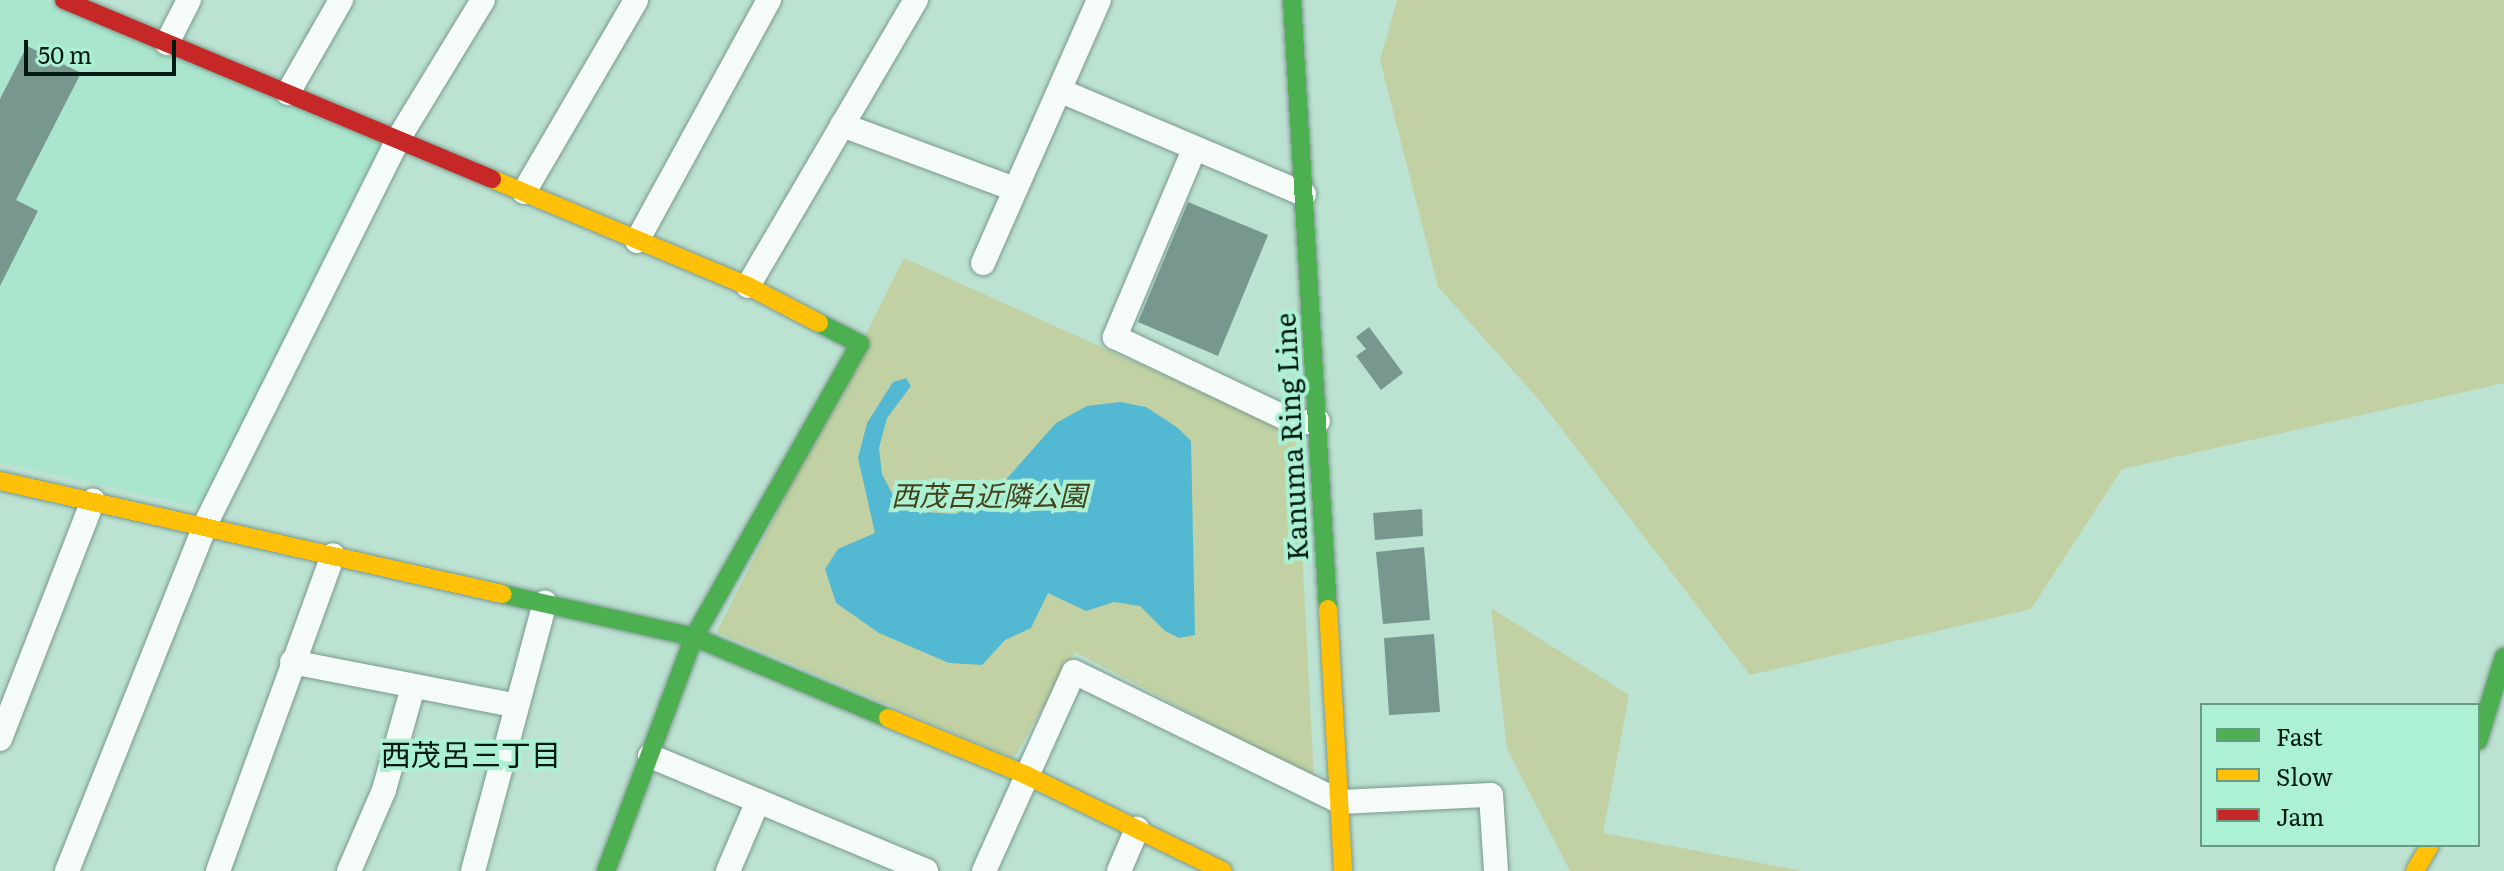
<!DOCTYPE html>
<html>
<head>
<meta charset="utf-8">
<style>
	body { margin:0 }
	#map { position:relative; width:2504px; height:871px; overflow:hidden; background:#bce2d2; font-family:Literata,"Noto Sans JP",serif }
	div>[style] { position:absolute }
	.built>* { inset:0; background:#aae5cd }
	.green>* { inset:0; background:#c1d1a3 }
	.water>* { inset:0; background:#53b8d2 }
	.building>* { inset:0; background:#77978f }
	.roads { filter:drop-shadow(0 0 2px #7a988c) drop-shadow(0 0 2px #7a988c) }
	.street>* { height:24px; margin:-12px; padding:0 12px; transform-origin:12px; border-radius:12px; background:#f5fbf8 }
	.fast>* { height:18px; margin:-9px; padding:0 9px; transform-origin:9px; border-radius:9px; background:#4caf50 }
	.slow>* { height:18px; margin:-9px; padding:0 9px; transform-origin:9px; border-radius:9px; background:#ffc107 }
	.jam>* { height:18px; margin:-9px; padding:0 9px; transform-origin:9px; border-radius:9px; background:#c62828 }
	span { translate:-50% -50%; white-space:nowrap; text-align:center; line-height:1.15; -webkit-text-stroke:8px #adf1d5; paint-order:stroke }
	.street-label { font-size:28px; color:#011b12 }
	.park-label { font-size:28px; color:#444219; font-style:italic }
	.neighbourhood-label { font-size:30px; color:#011b12 }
	.legend { position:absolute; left:2200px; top:703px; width:280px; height:144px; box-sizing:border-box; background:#adf1d5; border:2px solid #689b87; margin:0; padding:10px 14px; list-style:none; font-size:24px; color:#011b12 }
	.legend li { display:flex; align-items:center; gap:16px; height:40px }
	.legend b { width:40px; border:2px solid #689b87 }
	.scale { position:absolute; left:24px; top:40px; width:152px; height:36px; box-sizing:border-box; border:4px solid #011b12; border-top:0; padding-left:10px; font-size:24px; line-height:28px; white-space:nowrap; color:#011b12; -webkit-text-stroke:6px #adf1d5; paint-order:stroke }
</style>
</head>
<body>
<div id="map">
	<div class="built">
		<i style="clip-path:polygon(0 0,44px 0,379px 142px,383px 156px,206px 500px,194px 506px,0 462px)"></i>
	</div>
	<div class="green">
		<i style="clip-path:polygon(1397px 0,2504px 0,2504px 383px,2122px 469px,2031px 609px,1750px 675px,1541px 402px,1438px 287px,1380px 60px)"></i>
		<i style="clip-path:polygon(904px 258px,1296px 435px,1314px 778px,1075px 652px,1014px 758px,717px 632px)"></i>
		<i style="clip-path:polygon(1491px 608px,1629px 695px,1603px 833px,1803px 871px,1570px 871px,1507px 749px)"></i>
	</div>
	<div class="water">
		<i style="clip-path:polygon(906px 378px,911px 386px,887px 418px,879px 448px,882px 474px,896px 501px,923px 512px,955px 514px,987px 501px,1056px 423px,1087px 406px,1120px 402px,1146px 407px,1178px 428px,1191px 441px,1195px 635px,1179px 638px,1165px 631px,1140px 606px,1114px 602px,1086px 611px,1048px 593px,1031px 628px,1005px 640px,982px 665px,949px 663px,879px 633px,836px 603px,825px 569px,838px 549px,875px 533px,858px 458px,867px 423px,893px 382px)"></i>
	</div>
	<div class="building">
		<i style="clip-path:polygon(27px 46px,81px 73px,16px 200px,38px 211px,0 286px,0 99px)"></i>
		<i style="clip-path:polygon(1188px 202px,1268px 235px,1218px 356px,1138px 322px)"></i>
		<i style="clip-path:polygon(1369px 327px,1403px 373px,1381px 390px,1356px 356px,1366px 349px,1356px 337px)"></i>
		<i style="clip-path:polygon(1422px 509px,1423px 536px,1375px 540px,1373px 513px)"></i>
		<i style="clip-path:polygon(1424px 547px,1430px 620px,1383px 624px,1376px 552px)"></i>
		<i style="clip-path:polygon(1434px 634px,1440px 712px,1389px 715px,1384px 638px)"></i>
	</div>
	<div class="roads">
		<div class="street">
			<i style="left:167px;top:43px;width:48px;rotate:-62.9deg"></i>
			<i style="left:1061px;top:91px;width:264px;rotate:23deg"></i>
			<i style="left:288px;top:93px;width:107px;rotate:-60.3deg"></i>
			<i style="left:842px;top:125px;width:184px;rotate:20.4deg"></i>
			<i style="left:1193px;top:152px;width:201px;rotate:112.9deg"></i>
			<i style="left:1115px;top:337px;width:200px;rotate:25.4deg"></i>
			<i style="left:1296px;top:423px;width:22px;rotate:-5deg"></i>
			<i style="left:524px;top:192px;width:222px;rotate:-59.7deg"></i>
			<i style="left:637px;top:241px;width:275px;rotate:-61.3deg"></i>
			<i style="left:983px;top:263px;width:287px;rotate:-66.2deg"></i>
			<i style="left:748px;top:286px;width:332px;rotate:-59.6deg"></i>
			<i style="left:292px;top:662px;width:225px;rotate:11deg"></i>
			<i style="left:0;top:739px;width:256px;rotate:-68.7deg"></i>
			<i style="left:650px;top:756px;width:299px;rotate:22.6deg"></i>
			<i style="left:67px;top:871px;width:375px;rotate:-68.2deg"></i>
			<i style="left:206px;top:523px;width:433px;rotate:-63.4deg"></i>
			<i style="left:400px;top:136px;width:159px;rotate:-58.6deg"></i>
			<i style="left:218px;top:871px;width:336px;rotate:-70deg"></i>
			<i style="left:349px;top:871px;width:88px;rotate:-66.6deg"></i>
			<i style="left:384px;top:790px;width:107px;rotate:-74.3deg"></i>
			<i style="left:473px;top:871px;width:278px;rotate:-75deg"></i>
			<i style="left:728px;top:871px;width:76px;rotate:-66.8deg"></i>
			<i style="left:984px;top:871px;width:218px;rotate:-65.7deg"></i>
			<i style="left:1074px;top:672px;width:296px;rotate:26deg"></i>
			<i style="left:1340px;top:802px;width:151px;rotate:-2.7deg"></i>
			<i style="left:1491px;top:795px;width:76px;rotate:86.2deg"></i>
			<i style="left:1119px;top:871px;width:46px;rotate:-66.8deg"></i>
		</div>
		<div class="fast">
			<i style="left:1292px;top:0;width:610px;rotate:86.62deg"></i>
			<i style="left:502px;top:594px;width:197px;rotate:12.6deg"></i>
			<i style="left:694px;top:637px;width:210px;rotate:22.7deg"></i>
			<i style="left:2478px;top:741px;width:88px;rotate:-72.8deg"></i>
			<i style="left:606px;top:871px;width:250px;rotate:-69.4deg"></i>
			<i style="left:694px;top:637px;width:337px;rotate:-60.5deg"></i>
			<i style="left:860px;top:344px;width:46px;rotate:-152.9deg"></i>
		</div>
		<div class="slow">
			<i style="left:492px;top:179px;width:277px;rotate:22.7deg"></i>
			<i style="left:748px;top:286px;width:80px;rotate:27.5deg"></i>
			<i style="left:0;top:481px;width:515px;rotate:12.69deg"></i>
			<i style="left:1328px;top:609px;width:262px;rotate:86.7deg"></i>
			<i style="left:888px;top:718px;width:149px;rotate:22.4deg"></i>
			<i style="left:1026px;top:775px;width:219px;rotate:26deg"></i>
			<i style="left:2415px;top:871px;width:30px;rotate:-60deg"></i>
		</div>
		<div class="jam">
			<i style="left:64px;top:0;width:464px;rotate:22.7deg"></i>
		</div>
	</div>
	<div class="street-label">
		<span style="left:1290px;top:437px;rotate:-93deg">Kanuma Ring Line</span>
	</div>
	<div class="park-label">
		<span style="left:989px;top:494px">西茂呂近隣公園</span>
	</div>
	<div class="neighbourhood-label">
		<span style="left:471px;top:753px">西茂呂三丁目</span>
	</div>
	<ul class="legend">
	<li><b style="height:10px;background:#4caf50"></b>Fast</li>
	<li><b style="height:10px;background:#ffc107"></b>Slow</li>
	<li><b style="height:10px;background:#c62828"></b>Jam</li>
	</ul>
	<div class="scale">50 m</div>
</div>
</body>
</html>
